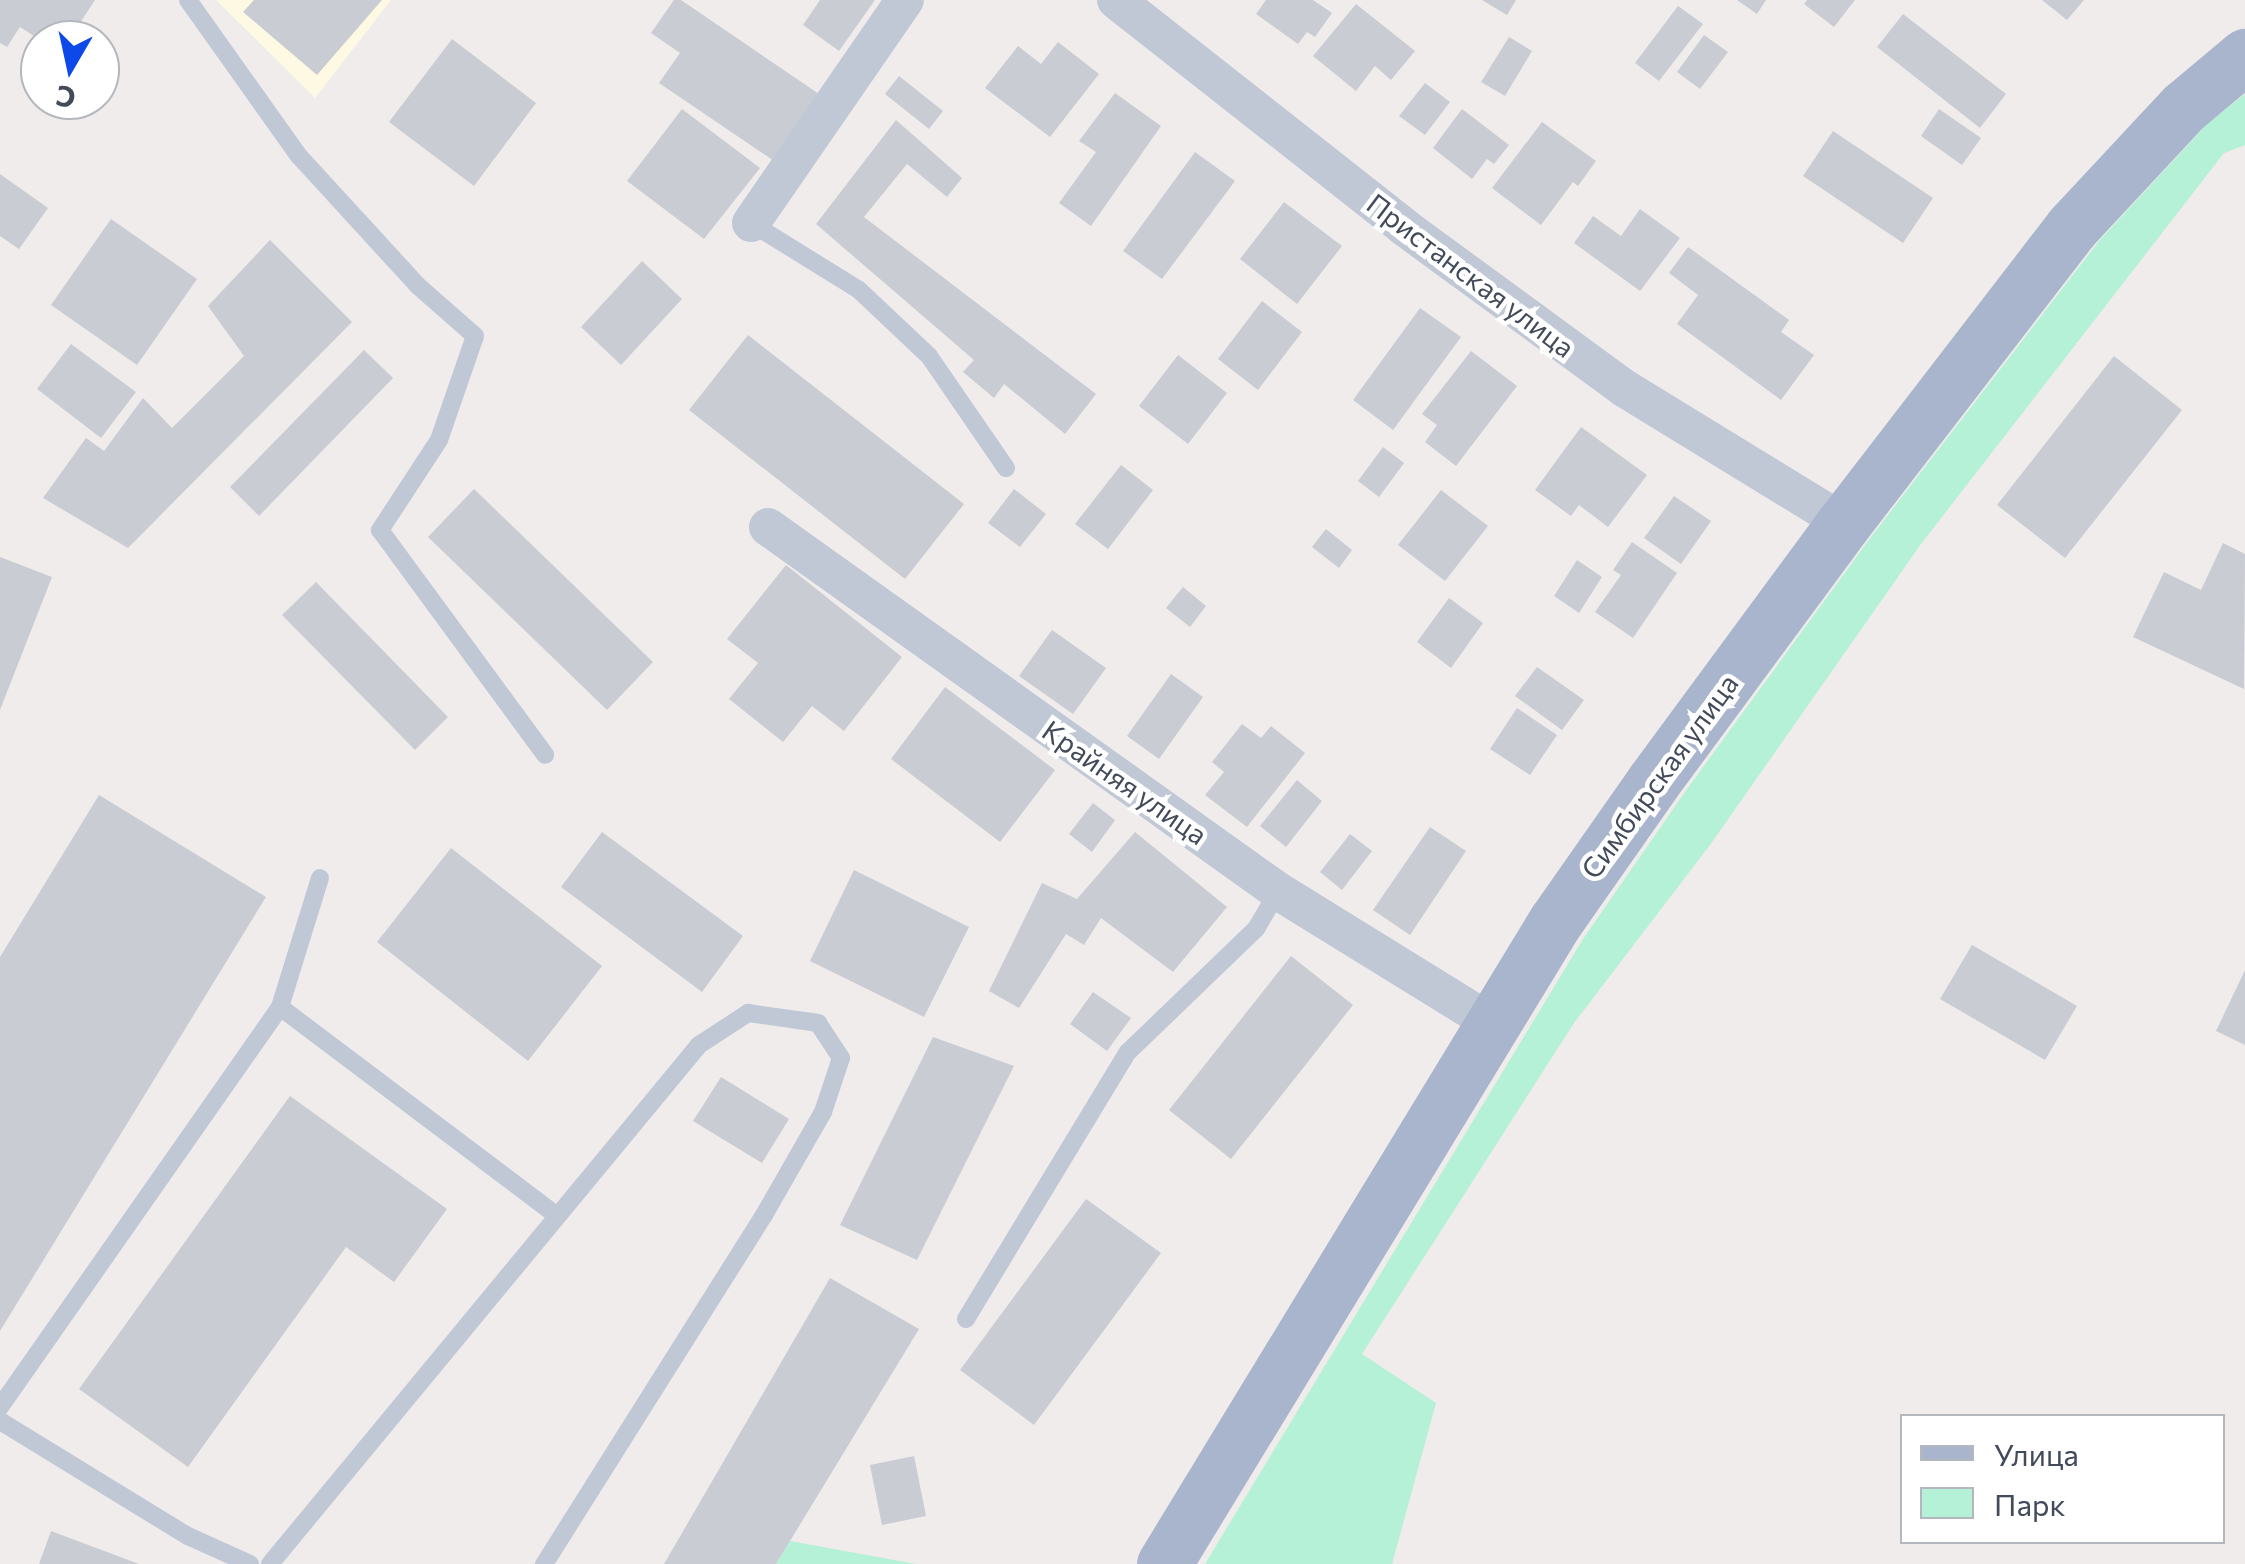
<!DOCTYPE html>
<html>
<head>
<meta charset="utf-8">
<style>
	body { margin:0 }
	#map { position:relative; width:2245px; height:1564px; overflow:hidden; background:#efeceb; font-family:Commissioner,sans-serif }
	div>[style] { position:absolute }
	.commercial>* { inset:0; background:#fdf9e2 }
	.green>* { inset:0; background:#b5f1d6 }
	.building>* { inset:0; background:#caccd4 }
	.service>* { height:18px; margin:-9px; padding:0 9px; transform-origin:9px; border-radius:9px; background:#c1c8d5 }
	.minor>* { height:38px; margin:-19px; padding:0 19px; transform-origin:19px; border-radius:19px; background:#c1c8d5 }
	.primary>* { height:55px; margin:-27.5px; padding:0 27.5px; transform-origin:27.5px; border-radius:27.5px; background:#a9b5cd }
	span { translate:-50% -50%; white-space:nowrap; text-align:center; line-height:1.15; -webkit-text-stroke:9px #fff; paint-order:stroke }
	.street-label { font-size:28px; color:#434b5a }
	.legend { position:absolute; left:1900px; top:1414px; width:325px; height:130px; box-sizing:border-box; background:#fff; border:2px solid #b4b7bd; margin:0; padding:12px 18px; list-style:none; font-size:30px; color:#434b5a }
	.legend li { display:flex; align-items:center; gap:20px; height:50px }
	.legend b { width:50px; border:2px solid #b4b7bd }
	.north { position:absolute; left:20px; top:20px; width:100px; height:100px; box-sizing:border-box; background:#fff; border:2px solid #b4b7bd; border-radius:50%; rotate:189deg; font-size:28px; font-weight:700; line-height:40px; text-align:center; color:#434b5a }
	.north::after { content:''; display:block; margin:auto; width:35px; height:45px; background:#0d48e8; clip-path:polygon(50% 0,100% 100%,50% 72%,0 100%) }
</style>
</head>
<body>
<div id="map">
	<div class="commercial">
		<i style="clip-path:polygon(216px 0,391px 0,315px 98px)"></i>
	</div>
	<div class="green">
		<i style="clip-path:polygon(2245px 94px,2245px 145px,2224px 153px,1921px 544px,1710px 845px,1574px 1023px,1362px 1354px,1436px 1403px,1392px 1564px,1205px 1564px,1583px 939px,1687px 789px,1871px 537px,2099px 241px,2208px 123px)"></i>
		<i style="clip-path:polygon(790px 1541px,916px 1564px,776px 1564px)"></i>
	</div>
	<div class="building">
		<i style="clip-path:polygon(0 0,95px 0,69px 40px,40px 40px,20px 27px,7px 47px,0 43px)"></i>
		<i style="clip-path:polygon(254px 0,382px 0,317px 75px,243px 12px)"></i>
		<i style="clip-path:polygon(674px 0,681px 0,822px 96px,777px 163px,659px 83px,680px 53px,651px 33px)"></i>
		<i style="clip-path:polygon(820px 0,875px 0,839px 51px,803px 25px)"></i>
		<i style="clip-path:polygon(1266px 0,1313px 0,1332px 13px,1315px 37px,1307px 32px,1298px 44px,1256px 14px)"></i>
		<i style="clip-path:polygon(1482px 0,1516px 0,1507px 15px)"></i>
		<i style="clip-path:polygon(1737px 0,1766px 0,1757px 14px)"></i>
		<i style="clip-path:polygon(1807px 0,1855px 0,1834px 27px,1804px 4px)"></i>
		<i style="clip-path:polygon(2042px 0,2084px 0,2067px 20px)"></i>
		<i style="clip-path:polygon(1356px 4px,1415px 51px,1391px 80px,1375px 66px,1356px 91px,1313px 56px)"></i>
		<i style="clip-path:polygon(1678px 6px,1703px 24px,1659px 81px,1635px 63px)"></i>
		<i style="clip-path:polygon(1903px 14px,2006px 94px,1980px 128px,1877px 47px)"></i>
		<i style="clip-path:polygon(1704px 35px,1728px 52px,1700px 89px,1677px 72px)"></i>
		<i style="clip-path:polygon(1509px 37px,1532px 51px,1505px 96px,1481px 82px)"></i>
		<i style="clip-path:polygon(452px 39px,536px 103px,474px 186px,389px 122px)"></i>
		<i style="clip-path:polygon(1058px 42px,1099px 74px,1050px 137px,985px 88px,1018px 46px,1041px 64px)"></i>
		<i style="clip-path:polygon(899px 76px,943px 111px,929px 129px,885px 94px)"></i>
		<i style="clip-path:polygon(1425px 83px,1450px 102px,1425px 135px,1399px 116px)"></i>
		<i style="clip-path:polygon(1115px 93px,1161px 126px,1091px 226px,1059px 203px,1096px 152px,1079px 141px)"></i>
		<i style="clip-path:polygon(682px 109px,760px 168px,704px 239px,627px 181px)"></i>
		<i style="clip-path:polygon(1462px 109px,1509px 145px,1494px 164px,1487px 159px,1472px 179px,1433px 148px)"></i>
		<i style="clip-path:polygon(1939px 109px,1981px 138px,1962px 165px,1921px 136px)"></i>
		<i style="clip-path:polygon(896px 120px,962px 178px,947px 197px,907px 164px,864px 217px,1096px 394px,1065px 434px,1004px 384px,994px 398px,963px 372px,974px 360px,816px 224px)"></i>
		<i style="clip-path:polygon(1542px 122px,1596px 161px,1578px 186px,1573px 182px,1541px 225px,1492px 188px)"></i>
		<i style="clip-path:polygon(1833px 131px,1933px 198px,1903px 243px,1803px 176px)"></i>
		<i style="clip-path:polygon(1195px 152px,1235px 181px,1162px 279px,1123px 251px)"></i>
		<i style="clip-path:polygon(0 174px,48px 208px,19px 249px,0 236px)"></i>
		<i style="clip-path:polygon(1284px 202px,1342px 246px,1297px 304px,1240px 259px)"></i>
		<i style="clip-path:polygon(1640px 209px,1680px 238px,1640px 291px,1574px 243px,1593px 216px,1621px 236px)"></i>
		<i style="clip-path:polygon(111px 219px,197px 279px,137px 365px,51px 305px)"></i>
		<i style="clip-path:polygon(270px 240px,352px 322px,128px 548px,43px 498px,86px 438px,104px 451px,143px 398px,172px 428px,244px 356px,208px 306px)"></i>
		<i style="clip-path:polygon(1688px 247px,1789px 320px,1781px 332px,1814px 355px,1781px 400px,1677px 324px,1698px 295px,1669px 273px)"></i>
		<i style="clip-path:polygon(642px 261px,682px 299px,621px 365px,581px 327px)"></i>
		<i style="clip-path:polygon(1262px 301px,1302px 332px,1258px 390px,1218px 359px)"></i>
		<i style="clip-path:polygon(1420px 308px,1461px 337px,1393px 430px,1353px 400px)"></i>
		<i style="clip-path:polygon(748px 335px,964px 504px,905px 579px,689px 410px)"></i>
		<i style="clip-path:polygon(71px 344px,136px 392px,101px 438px,37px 389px)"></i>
		<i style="clip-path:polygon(364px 350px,393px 378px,259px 516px,230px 487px)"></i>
		<i style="clip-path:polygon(1471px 351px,1517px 386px,1456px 466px,1425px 442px,1437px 425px,1422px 414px)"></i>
		<i style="clip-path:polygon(1178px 355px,1227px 393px,1188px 444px,1139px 406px)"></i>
		<i style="clip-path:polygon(2114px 356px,2182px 410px,2065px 558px,1997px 505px)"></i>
		<i style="clip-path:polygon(1581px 427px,1647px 475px,1608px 527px,1579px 505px,1571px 516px,1535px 490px)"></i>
		<i style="clip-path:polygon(1383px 447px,1404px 463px,1379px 497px,1358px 481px)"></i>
		<i style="clip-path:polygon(1121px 465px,1153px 490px,1108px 549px,1075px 524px)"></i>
		<i style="clip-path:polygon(474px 489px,653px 662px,607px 710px,428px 537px)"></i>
		<i style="clip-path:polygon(1014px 489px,1046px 514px,1020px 547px,988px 523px)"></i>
		<i style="clip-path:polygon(1441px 490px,1488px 526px,1445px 581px,1398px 545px)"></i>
		<i style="clip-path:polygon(1674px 496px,1711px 521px,1681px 564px,1644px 538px)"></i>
		<i style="clip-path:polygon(1326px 529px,1352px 550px,1339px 568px,1312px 547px)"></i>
		<i style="clip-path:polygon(1632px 542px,1677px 573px,1633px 638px,1595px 612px,1621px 575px,1613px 570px)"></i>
		<i style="clip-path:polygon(2223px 543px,2245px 554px,2244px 689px,2133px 637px,2164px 572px,2201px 590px)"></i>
		<i style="clip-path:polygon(0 557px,52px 577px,0 710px)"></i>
		<i style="clip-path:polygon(1577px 560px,1602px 577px,1579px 613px,1554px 596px)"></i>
		<i style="clip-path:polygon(786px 565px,902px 657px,844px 731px,812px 706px,783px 742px,729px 699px,758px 663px,727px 639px)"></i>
		<i style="clip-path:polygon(316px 582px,448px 717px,415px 750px,282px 615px)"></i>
		<i style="clip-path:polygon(1183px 587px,1206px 606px,1190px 627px,1166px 608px)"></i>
		<i style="clip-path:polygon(1449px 598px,1483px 623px,1451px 668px,1417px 642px)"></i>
		<i style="clip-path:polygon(1052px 630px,1106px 668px,1073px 714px,1019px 676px)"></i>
		<i style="clip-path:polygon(1537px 667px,1584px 700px,1562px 730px,1515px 696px)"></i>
		<i style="clip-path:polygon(1171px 674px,1203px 697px,1159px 759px,1127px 736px)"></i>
		<i style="clip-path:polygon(945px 687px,1055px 770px,1000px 842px,891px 759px)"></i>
		<i style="clip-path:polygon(1517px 708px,1557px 735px,1530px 775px,1490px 749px)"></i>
		<i style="clip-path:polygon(1242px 724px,1261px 738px,1271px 726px,1305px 753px,1247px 827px,1205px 795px,1224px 772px,1212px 762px)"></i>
		<i style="clip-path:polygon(1297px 780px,1322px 801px,1286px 847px,1260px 826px)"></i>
		<i style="clip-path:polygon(99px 795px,266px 897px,0 1331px,0 957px)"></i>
		<i style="clip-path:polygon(1093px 803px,1115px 820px,1092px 852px,1069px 834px)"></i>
		<i style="clip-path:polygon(1430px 827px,1466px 851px,1410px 935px,1373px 910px)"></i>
		<i style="clip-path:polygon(602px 832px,743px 936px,702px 992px,561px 887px)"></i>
		<i style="clip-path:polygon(1135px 832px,1227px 907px,1173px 972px,1101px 918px,1084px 945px,1066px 934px,1019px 1008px,989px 991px,1042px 883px,1077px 899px)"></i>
		<i style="clip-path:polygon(1350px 834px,1372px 851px,1342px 890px,1320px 872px)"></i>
		<i style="clip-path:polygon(451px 848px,602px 966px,528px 1061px,377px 942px)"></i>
		<i style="clip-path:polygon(854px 870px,969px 927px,924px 1017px,810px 961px)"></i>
		<i style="clip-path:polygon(1972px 945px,2077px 1006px,2045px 1060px,1940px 999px)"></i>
		<i style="clip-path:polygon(1291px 956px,1353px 1005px,1231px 1159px,1169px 1110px)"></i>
		<i style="clip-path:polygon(2245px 970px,2245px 1045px,2216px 1031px)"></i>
		<i style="clip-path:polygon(1093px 992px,1131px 1018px,1107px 1051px,1070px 1024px)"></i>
		<i style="clip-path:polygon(933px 1037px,1014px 1066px,917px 1260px,840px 1225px)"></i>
		<i style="clip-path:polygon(721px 1077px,789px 1119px,762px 1163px,693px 1121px)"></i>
		<i style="clip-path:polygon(290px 1096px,447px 1209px,394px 1282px,346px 1247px,188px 1467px,79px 1389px)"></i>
		<i style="clip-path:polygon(1086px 1199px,1161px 1253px,1034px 1425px,960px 1370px)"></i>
		<i style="clip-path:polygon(830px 1278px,919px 1329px,776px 1564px,664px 1564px)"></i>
		<i style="clip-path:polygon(914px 1456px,926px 1516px,882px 1525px,870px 1465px)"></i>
		<i style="clip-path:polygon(51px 1531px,139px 1564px,39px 1564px)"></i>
	</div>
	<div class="service">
		<i style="left:188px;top:0;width:191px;rotate:54.6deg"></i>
		<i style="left:299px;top:156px;width:175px;rotate:47.5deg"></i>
		<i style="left:417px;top:285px;width:77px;rotate:41.3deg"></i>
		<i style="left:475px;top:336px;width:110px;rotate:109.1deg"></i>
		<i style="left:439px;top:440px;width:108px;rotate:123.2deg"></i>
		<i style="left:380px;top:530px;width:279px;rotate:53.7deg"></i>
		<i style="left:751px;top:223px;width:127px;rotate:31.8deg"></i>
		<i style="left:859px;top:290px;width:96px;rotate:43.3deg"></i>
		<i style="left:929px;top:356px;width:136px;rotate:55.5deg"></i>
		<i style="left:280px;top:1007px;width:135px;rotate:-72.8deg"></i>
		<i style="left:966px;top:1319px;width:312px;rotate:-58.8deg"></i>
		<i style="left:1128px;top:1052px;width:178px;rotate:-43.9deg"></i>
		<i style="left:1256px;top:929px;width:44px;rotate:-59.9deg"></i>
		<i style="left:0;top:1407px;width:488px;rotate:-55deg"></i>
		<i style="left:280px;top:1007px;width:347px;rotate:37deg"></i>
		<i style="left:0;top:1421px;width:220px;rotate:31.5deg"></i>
		<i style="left:188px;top:1536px;width:68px;rotate:24.3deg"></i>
		<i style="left:270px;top:1564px;width:673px;rotate:-50.42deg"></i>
		<i style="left:699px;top:1045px;width:59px;rotate:-33.1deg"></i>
		<i style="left:748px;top:1013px;width:71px;rotate:8.1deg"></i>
		<i style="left:818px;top:1023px;width:42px;rotate:56.7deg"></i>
		<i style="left:841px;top:1058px;width:57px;rotate:108.4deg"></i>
		<i style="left:823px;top:1112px;width:119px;rotate:119.8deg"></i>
		<i style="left:764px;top:1215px;width:413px;rotate:122.2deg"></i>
	</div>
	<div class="minor">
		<i style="left:1116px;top:0;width:367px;rotate:38.2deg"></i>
		<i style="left:1404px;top:227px;width:273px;rotate:36.2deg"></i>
		<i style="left:1624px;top:388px;width:258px;rotate:31.5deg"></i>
		<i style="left:751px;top:223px;width:271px;rotate:-55.4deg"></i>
		<i style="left:768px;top:527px;width:627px;rotate:35.52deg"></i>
		<i style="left:1278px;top:891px;width:251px;rotate:31.7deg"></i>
	</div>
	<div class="primary">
		<i style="left:1164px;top:1564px;width:752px;rotate:-58.66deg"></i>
		<i style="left:1555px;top:922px;width:171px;rotate:-55deg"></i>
		<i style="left:1653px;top:782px;width:322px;rotate:-53.6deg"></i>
		<i style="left:1844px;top:523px;width:374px;rotate:-52.4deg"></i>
		<i style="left:2072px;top:227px;width:164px;rotate:-47deg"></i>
		<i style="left:2184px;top:107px;width:80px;rotate:-39.9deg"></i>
	</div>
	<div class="street-label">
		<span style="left:1471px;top:275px;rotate:37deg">Пристанская улица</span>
		<span style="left:1659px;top:776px;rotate:-54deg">Симбирская улица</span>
		<span style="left:1125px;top:782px;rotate:35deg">Крайняя улица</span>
	</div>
	<ul class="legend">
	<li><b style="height:12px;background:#a9b5cd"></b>Улица</li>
	<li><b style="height:28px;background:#b5f1d6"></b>Парк</li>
	</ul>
	<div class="north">С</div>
</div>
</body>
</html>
